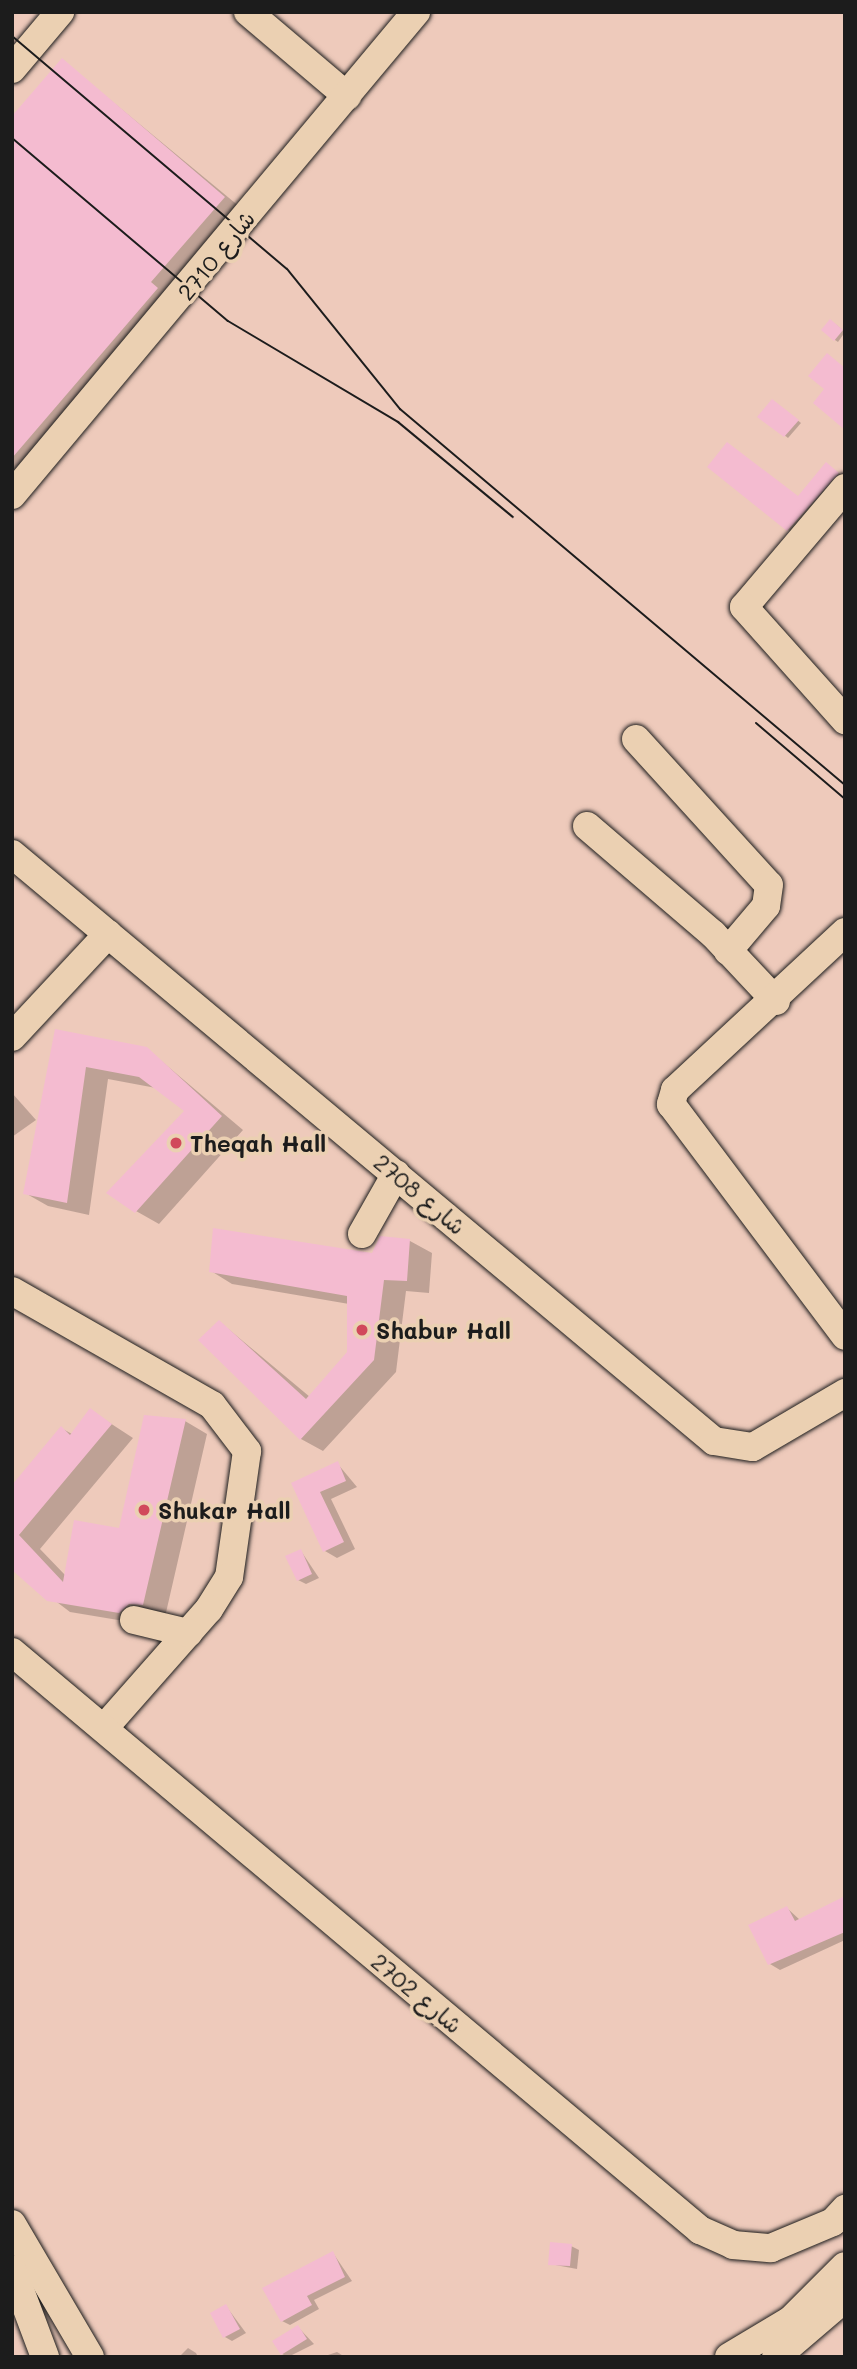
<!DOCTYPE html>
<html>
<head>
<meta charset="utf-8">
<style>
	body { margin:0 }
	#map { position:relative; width:857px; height:2369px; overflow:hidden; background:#eecabb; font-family:Mali,"Playpen Sans Arabic",sans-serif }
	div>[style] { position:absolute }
	.shadow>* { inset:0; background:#0003 }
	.building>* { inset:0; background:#f4bbd0 }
	.roads { filter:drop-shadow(0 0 2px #1c1c1c) drop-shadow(0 0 2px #1c1c1c) }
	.minor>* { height:28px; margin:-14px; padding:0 14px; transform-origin:14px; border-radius:14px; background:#ebd0b2 }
	.tram>* { height:2px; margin:-1px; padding:0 1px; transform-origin:1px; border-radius:1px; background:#1c1c1c }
	.dots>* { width:19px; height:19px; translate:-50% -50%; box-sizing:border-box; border:4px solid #ebd0b2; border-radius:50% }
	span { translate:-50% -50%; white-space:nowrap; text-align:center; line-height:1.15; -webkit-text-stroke:7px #ebd0b2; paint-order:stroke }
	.street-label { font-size:23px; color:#1c1c1c }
	.poi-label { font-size:23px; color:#1c1c1c; font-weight:700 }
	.left { translate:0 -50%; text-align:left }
	.frame { position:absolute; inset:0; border:14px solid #1c1c1c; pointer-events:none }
</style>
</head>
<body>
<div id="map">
	<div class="shadow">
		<i style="clip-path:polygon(62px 60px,240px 207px,12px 485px,12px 118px)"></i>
		<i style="clip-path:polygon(834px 323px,845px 332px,838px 342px,835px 340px)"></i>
		<i style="clip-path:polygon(776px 403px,801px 423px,788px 438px,760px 416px)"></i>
		<i style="clip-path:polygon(832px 468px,844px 477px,794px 533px,788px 530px,799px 498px)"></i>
		<i style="clip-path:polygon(56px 1031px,146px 1048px,243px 1130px,159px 1224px,136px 1211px,187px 1111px,156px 1088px,108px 1079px,89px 1215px,48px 1206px,25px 1193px)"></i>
		<i style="clip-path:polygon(12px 1093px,36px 1120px,12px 1137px)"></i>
		<i style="clip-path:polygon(381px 1238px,410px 1241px,432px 1253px,429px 1293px,406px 1291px,396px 1372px,323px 1451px,301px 1439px,220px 1322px,310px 1397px,348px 1353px,349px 1304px,232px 1284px,211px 1271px,373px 1255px)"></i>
		<i style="clip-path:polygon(90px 1410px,133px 1438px,40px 1549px,66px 1576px,120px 1530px,185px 1421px,207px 1434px,165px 1617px,142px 1624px,70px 1612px,12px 1568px,12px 1488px,61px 1428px,72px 1434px)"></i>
		<i style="clip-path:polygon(337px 1463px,357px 1487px,331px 1499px,355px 1549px,337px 1558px,325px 1551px,294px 1484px)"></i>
		<i style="clip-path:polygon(301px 1551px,319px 1578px,306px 1584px,298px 1580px)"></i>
		<i style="clip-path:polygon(845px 1898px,845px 1940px,780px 1970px,770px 1964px,787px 1908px,800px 1920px)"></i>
		<i style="clip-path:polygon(571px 2246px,579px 2250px,577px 2269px,550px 2264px)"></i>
		<i style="clip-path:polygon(333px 2253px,352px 2281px,314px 2300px,319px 2309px,290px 2325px,282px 2321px)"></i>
		<i style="clip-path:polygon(226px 2306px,246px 2333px,232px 2341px,225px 2337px)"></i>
		<i style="clip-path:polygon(298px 2327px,314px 2344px,288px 2357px,282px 2354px)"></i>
		<i style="clip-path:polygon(188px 2348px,196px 2353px,198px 2357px,179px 2357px)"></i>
		<i style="clip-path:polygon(337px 2352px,345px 2357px,325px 2357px,325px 2356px)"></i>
	</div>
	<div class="building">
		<i style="clip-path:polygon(62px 58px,225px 197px,151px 282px,158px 288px,12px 458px,12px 116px)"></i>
		<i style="clip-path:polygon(830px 319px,843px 330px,834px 341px,821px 330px)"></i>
		<i style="clip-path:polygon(827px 353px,845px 368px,845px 430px,813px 403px,824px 389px,808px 376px)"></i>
		<i style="clip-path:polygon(772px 399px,799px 420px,784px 437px,757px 417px)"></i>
		<i style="clip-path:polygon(727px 442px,798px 496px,826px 462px,839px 473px,787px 531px,707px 467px)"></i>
		<i style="clip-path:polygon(55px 1029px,147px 1047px,222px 1116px,135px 1213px,106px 1193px,184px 1111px,139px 1077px,86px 1067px,67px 1203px,23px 1194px)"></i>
		<i style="clip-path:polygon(213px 1228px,372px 1253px,380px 1236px,410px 1239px,407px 1281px,384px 1280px,374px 1360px,300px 1440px,198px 1340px,219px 1320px,306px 1399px,347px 1352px,347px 1296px,209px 1272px)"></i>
		<i style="clip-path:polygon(90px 1408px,112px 1424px,19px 1535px,63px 1582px,74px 1520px,119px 1528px,144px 1415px,186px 1419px,143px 1605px,129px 1604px,119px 1613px,47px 1601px,12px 1570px,12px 1485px,61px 1426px,70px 1435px)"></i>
		<i style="clip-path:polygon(338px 1461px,346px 1481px,320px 1492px,344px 1542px,323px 1552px,291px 1483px)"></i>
		<i style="clip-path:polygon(301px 1549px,312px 1574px,297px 1581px,285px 1556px)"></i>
		<i style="clip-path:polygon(845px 1896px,845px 1932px,768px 1965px,748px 1925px,787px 1906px,795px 1921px)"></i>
		<i style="clip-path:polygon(550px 2242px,572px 2244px,570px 2266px,548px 2265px)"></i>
		<i style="clip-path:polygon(333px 2251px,345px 2277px,307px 2296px,312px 2305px,281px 2322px,262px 2288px)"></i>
		<i style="clip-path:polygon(226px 2304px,240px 2329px,223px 2338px,210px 2313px)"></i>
		<i style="clip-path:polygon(298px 2325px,307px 2339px,281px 2355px,272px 2341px)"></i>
	</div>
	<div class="roads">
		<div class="minor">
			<i style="left:248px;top:12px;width:130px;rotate:40.3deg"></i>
			<i style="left:12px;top:69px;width:75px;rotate:-49.9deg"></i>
			<i style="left:845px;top:488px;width:156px;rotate:130.3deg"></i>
			<i style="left:744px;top:607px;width:152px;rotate:48.2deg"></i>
			<i style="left:12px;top:495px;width:630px;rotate:-50.09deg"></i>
			<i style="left:636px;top:739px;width:197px;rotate:47.7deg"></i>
			<i style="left:769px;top:885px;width:21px;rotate:98deg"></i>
			<i style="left:766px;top:906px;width:59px;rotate:130.2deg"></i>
			<i style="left:587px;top:826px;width:166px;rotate:40.6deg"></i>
			<i style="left:713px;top:934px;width:92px;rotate:46.8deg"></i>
			<i style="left:12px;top:854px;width:915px;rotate:39.9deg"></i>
			<i style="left:714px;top:1441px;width:39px;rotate:9deg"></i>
			<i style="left:753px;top:1447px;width:107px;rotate:-30.4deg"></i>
			<i style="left:845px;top:932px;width:232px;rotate:137.1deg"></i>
			<i style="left:675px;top:1090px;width:15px;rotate:106deg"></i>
			<i style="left:671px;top:1104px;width:290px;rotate:53.1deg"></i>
			<i style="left:12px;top:1037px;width:141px;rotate:-47deg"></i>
			<i style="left:362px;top:1234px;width:69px;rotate:-60.5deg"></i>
			<i style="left:12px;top:1291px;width:230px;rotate:29.7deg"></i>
			<i style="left:212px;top:1405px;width:58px;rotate:52.7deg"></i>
			<i style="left:247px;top:1451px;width:127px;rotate:98.1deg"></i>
			<i style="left:229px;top:1577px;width:38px;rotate:122deg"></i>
			<i style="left:209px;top:1609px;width:159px;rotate:131.4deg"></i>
			<i style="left:134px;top:1620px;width:56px;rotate:13.5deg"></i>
			<i style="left:12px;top:1652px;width:899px;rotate:40.03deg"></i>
			<i style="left:700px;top:2230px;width:36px;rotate:24deg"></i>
			<i style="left:733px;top:2245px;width:38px;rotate:5deg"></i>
			<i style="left:771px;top:2248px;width:67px;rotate:-22.8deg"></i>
			<i style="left:833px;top:2222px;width:18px;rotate:-47deg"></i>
			<i style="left:12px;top:2224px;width:154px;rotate:59.6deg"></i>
			<i style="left:12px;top:2269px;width:94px;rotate:69.4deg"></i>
			<i style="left:729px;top:2357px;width:72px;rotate:-30.8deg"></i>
			<i style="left:791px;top:2320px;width:76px;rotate:-45deg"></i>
			<i style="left:776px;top:2357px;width:91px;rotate:-40.5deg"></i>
		</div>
	</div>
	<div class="tram">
		<i style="left:12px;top:36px;width:360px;rotate:40.3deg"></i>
		<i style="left:287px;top:269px;width:180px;rotate:51.1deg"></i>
		<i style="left:400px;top:409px;width:583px;rotate:40.2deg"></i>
		<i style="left:12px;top:138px;width:283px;rotate:40.3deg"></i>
		<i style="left:228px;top:321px;width:198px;rotate:30.7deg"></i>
		<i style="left:398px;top:422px;width:149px;rotate:39.6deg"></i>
		<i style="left:756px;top:723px;width:117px;rotate:40.5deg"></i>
	</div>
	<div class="dots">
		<i style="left:176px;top:1143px;background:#d1495b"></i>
		<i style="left:362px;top:1330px;background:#d1495b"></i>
		<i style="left:144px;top:1510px;background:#d1495b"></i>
	</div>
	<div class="street-label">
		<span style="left:216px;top:255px;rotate:-51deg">شارع 2710</span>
		<span style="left:420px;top:1194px;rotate:40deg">شارع 2708</span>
		<span style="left:417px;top:1993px;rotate:40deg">شارع 2702</span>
	</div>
	<div class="poi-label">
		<span class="left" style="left:190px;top:1143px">Theqah Hall</span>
		<span class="left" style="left:376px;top:1330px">Shabur Hall</span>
		<span class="left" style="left:158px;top:1510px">Shukar Hall</span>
	</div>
	<div class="frame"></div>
</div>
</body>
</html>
